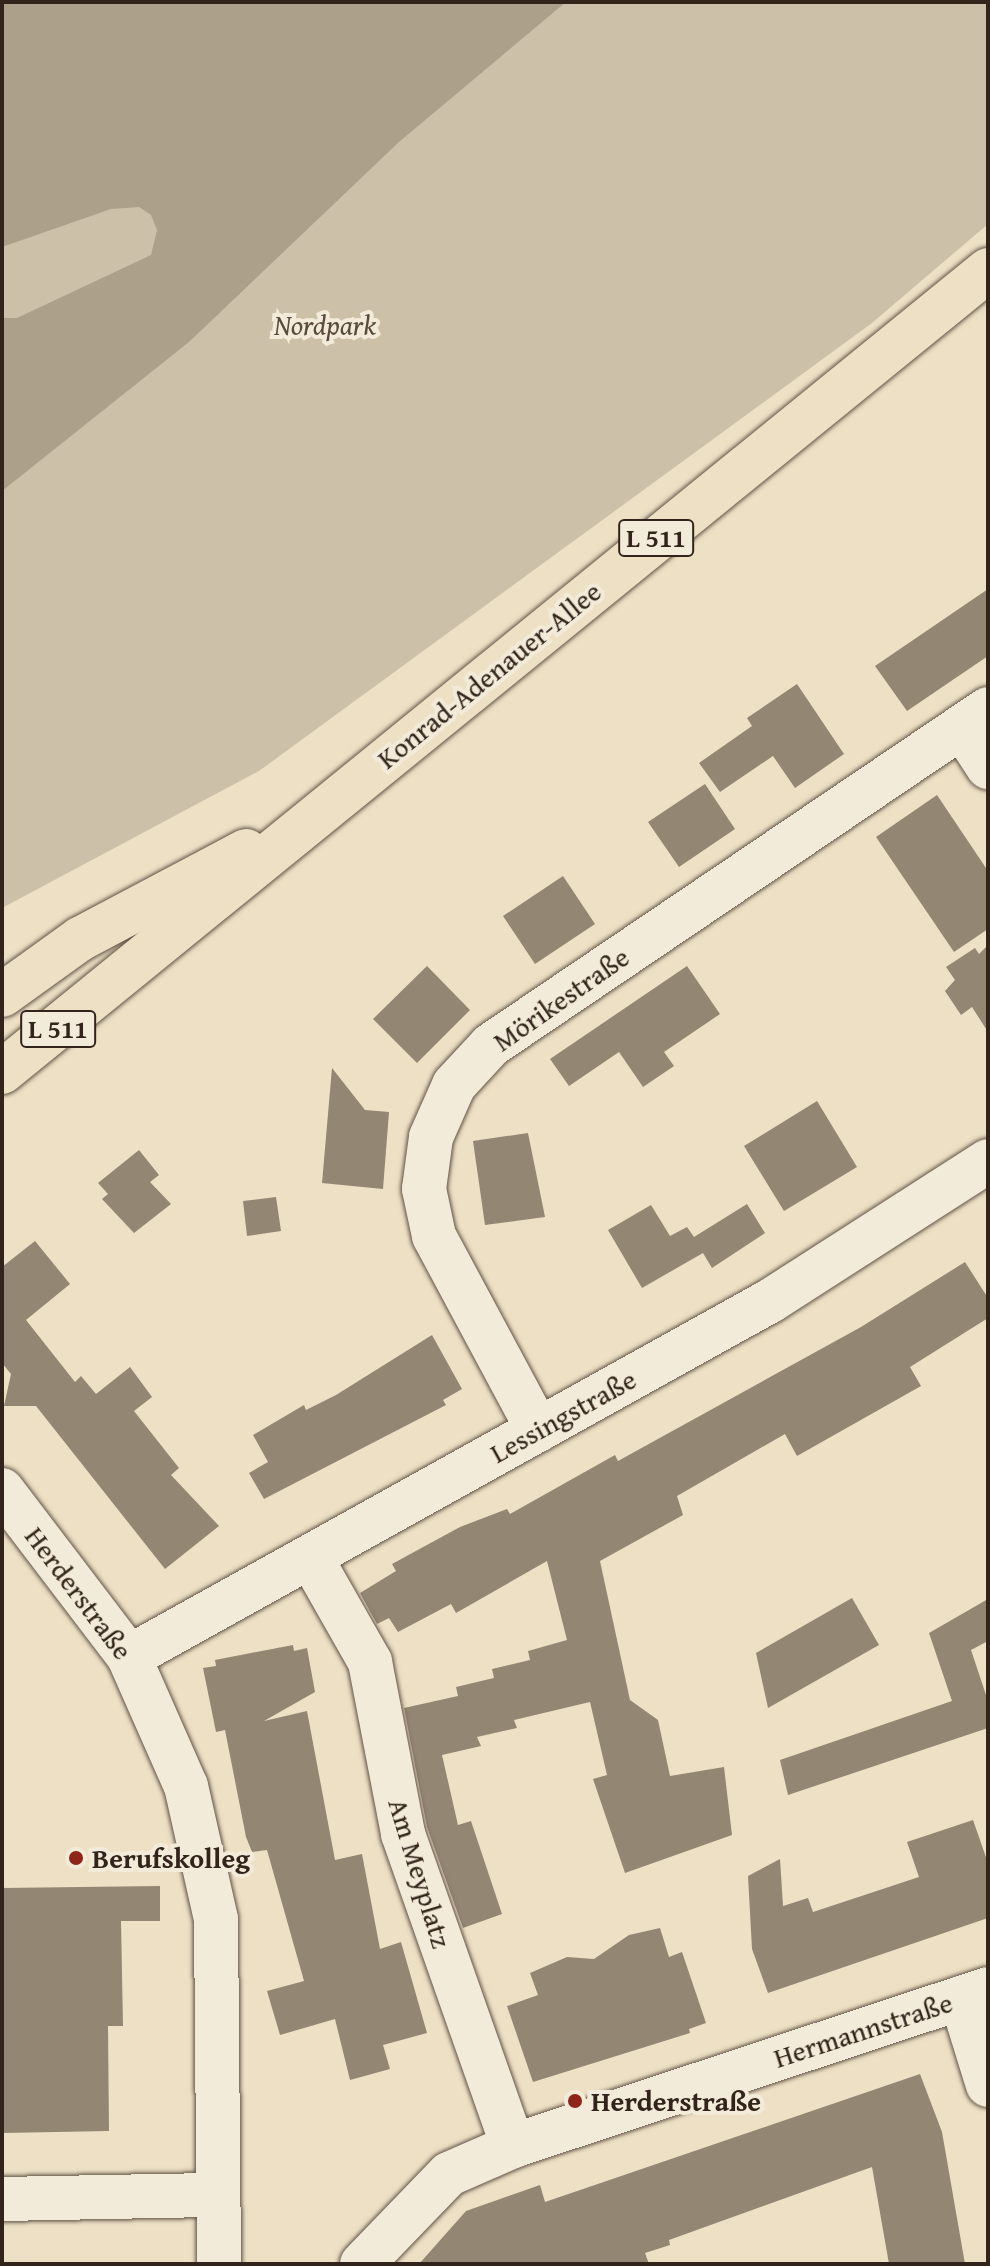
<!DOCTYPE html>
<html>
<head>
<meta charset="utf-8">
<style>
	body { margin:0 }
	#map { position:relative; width:990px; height:2266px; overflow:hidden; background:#ede0c5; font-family:"Gentium Book Plus",serif }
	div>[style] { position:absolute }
	.green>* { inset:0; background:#cdc0a8 }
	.water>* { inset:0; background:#ada08b }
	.building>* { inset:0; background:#938673 }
	.roads { filter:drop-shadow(0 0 2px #615345) drop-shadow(0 0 2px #615345) }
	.minor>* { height:44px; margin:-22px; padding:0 22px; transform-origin:22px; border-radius:22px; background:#f3ebd9 }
	.major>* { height:44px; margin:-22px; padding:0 22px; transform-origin:22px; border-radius:22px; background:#ede0c5 }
	.dots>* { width:22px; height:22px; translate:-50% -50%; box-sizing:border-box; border:4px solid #f3ebd9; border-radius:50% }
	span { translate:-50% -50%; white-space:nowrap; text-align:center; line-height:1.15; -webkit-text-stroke:8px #f3ebd9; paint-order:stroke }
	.shield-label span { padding:2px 6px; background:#f3ebd9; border:2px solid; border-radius:6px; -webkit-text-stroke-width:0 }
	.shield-label { font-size:26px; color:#32241a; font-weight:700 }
	.park-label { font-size:28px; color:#594b3e; font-style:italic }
	.street-label { font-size:28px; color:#32241a }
	.poi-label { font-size:28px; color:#32241a; font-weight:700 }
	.left { translate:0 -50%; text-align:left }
	.frame { position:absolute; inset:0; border:4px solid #32241a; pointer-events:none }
</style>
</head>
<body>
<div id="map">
	<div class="green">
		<i style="clip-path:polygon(2px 2px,988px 2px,988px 224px,872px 323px,259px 771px,2px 908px)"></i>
	</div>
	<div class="water">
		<i style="clip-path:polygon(2px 2px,566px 2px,399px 142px,189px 342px,2px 491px,2px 318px,17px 318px,151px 255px,157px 230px,151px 215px,139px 207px,111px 209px,2px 247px)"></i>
	</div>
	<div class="building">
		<i style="clip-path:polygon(988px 589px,988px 656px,907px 711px,875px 666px)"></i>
		<i style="clip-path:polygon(797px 684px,844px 754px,795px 788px,773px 756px,720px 792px,699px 763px,752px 726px,747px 718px)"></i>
		<i style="clip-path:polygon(705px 784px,735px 829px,679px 867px,648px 822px)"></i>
		<i style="clip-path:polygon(937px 795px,988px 871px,988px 929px,954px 952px,876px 837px)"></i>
		<i style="clip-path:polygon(563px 876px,595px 924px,535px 964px,503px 916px)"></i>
		<i style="clip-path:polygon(988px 945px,988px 1032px,972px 1007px,961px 1015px,945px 991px,955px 980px,946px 967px,975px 948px,979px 954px)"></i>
		<i style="clip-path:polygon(427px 966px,470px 1010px,417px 1063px,373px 1019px)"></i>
		<i style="clip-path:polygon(687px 966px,720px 1014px,664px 1052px,674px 1066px,643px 1087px,619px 1052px,569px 1086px,550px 1059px)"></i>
		<i style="clip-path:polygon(332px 1068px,365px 1110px,389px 1112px,383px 1189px,322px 1183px)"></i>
		<i style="clip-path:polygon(817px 1101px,857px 1167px,784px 1211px,744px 1146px)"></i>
		<i style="clip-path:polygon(528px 1133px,545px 1217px,485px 1225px,473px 1141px)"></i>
		<i style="clip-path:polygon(139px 1150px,159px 1175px,150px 1182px,171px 1204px,134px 1233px,102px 1199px,108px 1194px,98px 1183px)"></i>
		<i style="clip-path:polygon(276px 1197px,281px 1231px,247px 1236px,243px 1201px)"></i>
		<i style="clip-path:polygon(747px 1204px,765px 1233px,712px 1268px,703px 1253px,642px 1288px,608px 1230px,651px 1205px,670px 1236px,687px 1227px,694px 1237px)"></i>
		<i style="clip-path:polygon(35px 1241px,70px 1284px,26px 1320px,75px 1382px,81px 1376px,96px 1394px,130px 1367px,152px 1397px,134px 1411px,179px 1468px,171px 1475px,219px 1526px,165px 1569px,36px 1406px,4px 1406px,11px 1374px,2px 1363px,2px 1267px)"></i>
		<i style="clip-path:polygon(965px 1262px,988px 1298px,988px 1318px,910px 1367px,921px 1386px,797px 1456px,785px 1434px,677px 1496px,683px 1515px,600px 1561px,630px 1700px,658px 1720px,670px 1776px,724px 1767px,732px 1835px,625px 1873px,593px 1779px,607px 1775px,590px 1702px,514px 1720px,517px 1728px,477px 1737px,481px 1746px,442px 1755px,458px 1825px,471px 1821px,502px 1914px,463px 1928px,427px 1827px,404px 1708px,458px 1696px,456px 1687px,494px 1678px,492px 1669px,530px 1660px,528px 1651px,567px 1640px,547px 1561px,456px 1613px,451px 1604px,398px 1632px,389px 1618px,377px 1624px,360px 1593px,396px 1571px,392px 1564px,460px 1527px,507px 1509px,510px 1514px,615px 1455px,618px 1461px,861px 1327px)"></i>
		<i style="clip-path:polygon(432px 1335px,462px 1389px,443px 1400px,446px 1405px,264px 1499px,249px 1473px,268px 1462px,253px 1435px,304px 1405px,306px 1410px,336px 1395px)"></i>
		<i style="clip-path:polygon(852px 1598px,879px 1645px,768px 1708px,756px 1653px)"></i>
		<i style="clip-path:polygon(988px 1599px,988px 1641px,971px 1650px,988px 1701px,988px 1728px,788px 1795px,780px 1760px,952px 1701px,929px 1633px)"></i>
		<i style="clip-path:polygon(293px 1645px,294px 1651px,307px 1648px,315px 1692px,264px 1721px,307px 1711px,335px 1860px,362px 1854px,380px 1949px,401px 1942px,427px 2033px,383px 2045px,390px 2069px,350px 2080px,335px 2019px,280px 2035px,267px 1991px,304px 1981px,267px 1850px,252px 1852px,246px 1837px,225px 1730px,216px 1732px,203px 1668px,216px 1666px,215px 1660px)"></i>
		<i style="clip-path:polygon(973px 1820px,988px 1863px,988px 1918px,768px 1993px,752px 1949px,748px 1876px,780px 1859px,783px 1906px,808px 1898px,813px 1912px,919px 1877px,907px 1842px)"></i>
		<i style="clip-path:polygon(160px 1886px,160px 1921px,121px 1921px,123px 2026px,108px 2026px,109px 2131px,2px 2133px,2px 1888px)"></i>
		<i style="clip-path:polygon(660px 1928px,669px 1957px,682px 1952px,706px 2023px,689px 2029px,690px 2033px,533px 2082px,507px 2006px,538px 1995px,530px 1973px,567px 1957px,594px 1959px,629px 1935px)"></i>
		<i style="clip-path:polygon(920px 2074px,942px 2132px,965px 2264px,889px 2264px,872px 2167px,669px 2240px,670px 2245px,645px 2253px,649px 2264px,419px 2264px,466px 2211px,540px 2185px,545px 2202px)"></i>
	</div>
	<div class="roads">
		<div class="minor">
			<i style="left:962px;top:727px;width:48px;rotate:57deg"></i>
			<i style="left:538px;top:1430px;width:220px;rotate:-118.2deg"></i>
			<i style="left:434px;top:1236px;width:48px;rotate:-102deg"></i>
			<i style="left:424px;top:1189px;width:52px;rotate:-82.3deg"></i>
			<i style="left:431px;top:1137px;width:57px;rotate:-66.1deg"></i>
			<i style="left:454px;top:1085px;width:54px;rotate:-47.2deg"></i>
			<i style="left:491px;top:1045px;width:600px;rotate:-34.06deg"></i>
			<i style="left:2px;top:1490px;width:210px;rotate:52.7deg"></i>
			<i style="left:129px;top:1657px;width:141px;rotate:66.2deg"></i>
			<i style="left:186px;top:1786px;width:136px;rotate:77.3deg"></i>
			<i style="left:216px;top:1919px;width:345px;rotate:89.5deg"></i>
			<i style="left:311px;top:1558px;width:120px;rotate:60.4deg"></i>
			<i style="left:370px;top:1662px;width:175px;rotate:79.1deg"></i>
			<i style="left:403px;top:1834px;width:331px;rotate:70.6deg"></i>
			<i style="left:129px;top:1657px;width:733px;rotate:-29.05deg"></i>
			<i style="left:770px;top:1301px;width:259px;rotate:-32.7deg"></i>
			<i style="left:961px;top:1998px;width:91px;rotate:72.8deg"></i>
			<i style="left:2px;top:2199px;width:213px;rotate:-1.1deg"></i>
			<i style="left:362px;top:2264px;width:125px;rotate:-46deg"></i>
			<i style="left:449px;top:2174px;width:70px;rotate:-23.6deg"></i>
			<i style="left:513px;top:2146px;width:500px;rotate:-18.29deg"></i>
		</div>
		<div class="major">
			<i style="left:2px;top:995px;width:96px;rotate:-35.7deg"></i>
			<i style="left:80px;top:939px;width:188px;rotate:-27.9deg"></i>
			<i style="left:2px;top:1072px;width:1271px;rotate:-39.12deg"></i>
		</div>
	</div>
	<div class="dots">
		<i style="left:76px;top:1858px;background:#8f2418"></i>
		<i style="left:575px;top:2101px;background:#8f2418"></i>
	</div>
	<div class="shield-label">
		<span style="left:656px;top:538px">L 511</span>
		<span style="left:58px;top:1029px">L 511</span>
	</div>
	<div class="park-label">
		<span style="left:325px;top:325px">Nordpark</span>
	</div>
	<div class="street-label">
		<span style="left:489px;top:675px;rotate:-39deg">Konrad-Adenauer-Allee</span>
		<span style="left:561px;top:999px;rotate:-35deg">Mörikestraße</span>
		<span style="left:563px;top:1416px;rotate:-29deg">Lessingstraße</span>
		<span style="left:79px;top:1593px;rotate:53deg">Herderstraße</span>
		<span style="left:420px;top:1873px;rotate:73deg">Am Meyplatz</span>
		<span style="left:863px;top:2030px;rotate:-18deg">Hermannstraße</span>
	</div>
	<div class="poi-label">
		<span class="left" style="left:92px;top:1858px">Berufskolleg</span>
		<span class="left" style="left:591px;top:2101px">Herderstraße</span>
	</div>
	<div class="frame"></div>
</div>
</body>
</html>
